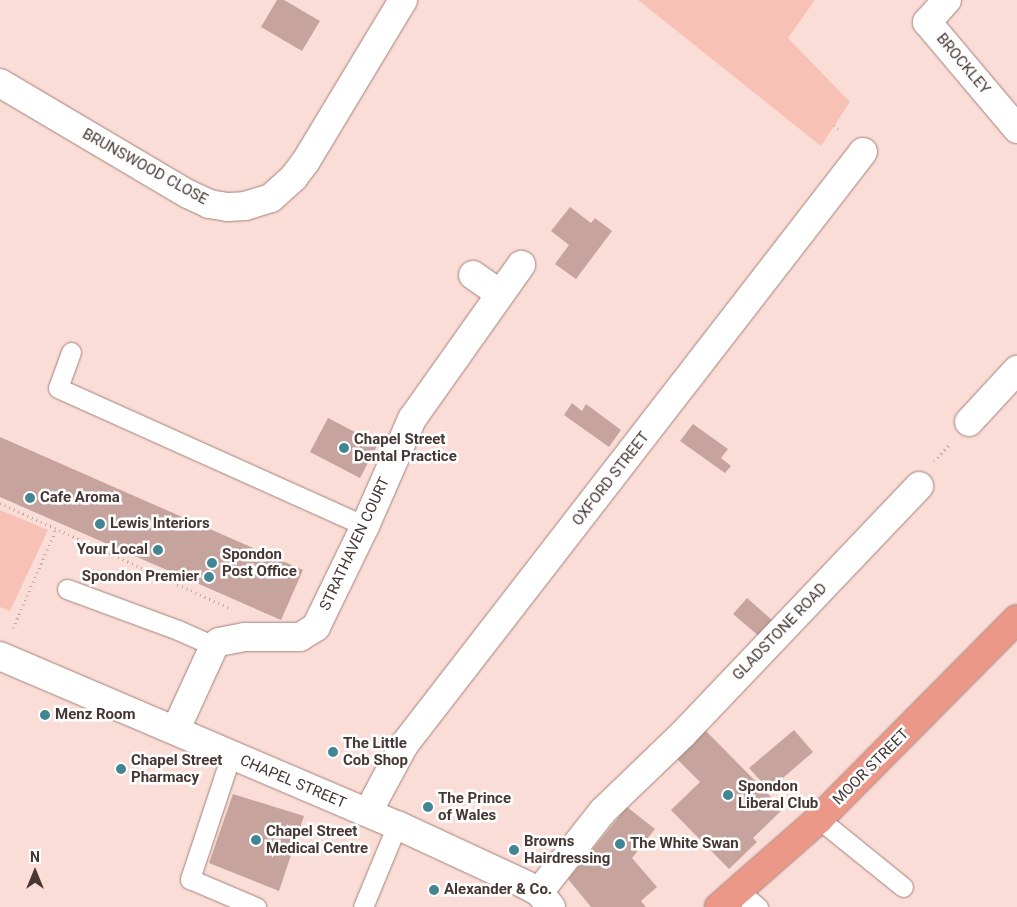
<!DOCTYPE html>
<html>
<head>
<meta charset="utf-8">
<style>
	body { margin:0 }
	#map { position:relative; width:1017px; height:907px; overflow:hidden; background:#fbddd7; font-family:Roboto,sans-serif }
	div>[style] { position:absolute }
	.green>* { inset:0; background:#f7c1b5 }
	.building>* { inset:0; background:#c6a39c }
	.path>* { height:3px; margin-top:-1.5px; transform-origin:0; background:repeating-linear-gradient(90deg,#bfa6a1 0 1px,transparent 0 5px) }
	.roads { filter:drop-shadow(0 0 1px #a3817a) drop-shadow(0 0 1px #a3817a) }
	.service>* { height:19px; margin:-9.5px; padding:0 9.5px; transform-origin:9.5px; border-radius:9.5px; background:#fff }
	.minor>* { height:28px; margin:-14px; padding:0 14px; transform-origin:14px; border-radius:14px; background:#fff }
	.tertiary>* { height:28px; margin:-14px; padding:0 14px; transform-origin:14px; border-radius:14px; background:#fff }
	.primary>* { height:28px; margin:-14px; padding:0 14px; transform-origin:14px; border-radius:14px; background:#eb9889 }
	.dots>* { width:14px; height:14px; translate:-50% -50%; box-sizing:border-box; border:2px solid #fff; border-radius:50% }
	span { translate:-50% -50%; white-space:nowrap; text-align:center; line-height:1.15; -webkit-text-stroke:5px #fff; paint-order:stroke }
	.street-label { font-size:15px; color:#463734 }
	.poi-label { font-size:15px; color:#463734; font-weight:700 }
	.left { translate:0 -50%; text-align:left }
	.right { translate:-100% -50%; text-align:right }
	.north { position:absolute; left:10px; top:847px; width:50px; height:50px; -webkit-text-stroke:4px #fff; paint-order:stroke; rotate:0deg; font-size:14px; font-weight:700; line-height:20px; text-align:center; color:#463734 }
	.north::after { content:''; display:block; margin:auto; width:18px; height:22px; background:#463734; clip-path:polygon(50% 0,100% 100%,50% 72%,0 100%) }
</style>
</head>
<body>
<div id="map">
	<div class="green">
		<i style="clip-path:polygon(638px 0,815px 0,788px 38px,850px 102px,821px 146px)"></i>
		<i style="clip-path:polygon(0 510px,48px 530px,10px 611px,0 607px)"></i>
	</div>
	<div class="building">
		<i style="clip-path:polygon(277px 0,284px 0,320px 21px,302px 51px,261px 27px)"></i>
		<i style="clip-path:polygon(570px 207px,591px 223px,595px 218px,612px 231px,576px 279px,555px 264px,569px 245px,551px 231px)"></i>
		<i style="clip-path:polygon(572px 403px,582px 411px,586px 404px,621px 430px,609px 447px,564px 415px)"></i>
		<i style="clip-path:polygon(328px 418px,378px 444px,360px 478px,310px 452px)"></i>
		<i style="clip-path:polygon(693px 424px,728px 449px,721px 458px,731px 466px,725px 473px,680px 441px)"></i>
		<i style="clip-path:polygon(0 437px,303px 570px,281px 620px,0 497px)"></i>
		<i style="clip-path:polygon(747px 598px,774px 622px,760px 637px,733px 614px)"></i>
		<i style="clip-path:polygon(702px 727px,783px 809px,753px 838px,757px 842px,729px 869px,671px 810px,700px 782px,673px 755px)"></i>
		<i style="clip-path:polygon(794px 730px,813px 752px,769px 790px,749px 768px)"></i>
		<i style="clip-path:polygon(233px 794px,304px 816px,279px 891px,209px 863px)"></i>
		<i style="clip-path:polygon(627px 807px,655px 829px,632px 858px,657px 887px,641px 901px,646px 907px,591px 907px,568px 879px)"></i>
	</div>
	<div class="path">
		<i style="left:834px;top:125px;width:10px;rotate:45deg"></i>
		<i style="left:934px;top:461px;width:22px;rotate:-47deg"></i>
		<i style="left:0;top:503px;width:252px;rotate:24.6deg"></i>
		<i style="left:13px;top:628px;width:110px;rotate:-66.5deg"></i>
	</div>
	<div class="roads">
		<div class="service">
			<i style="left:71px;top:352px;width:38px;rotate:110deg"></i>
			<i style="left:58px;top:388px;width:337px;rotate:24.2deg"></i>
			<i style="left:67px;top:589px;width:118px;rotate:20.3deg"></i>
			<i style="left:178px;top:630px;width:39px;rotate:24deg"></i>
			<i style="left:231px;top:755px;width:131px;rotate:108.3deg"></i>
			<i style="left:190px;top:879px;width:72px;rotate:23deg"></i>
			<i style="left:819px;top:819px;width:108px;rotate:39deg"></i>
			<i style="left:738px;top:891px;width:26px;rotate:39deg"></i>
			<i style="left:363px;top:907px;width:89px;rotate:-67.5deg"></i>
		</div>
		<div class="minor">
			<i style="left:947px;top:0;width:30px;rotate:132deg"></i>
			<i style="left:927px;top:22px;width:140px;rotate:49.9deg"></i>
			<i style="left:0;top:83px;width:218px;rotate:30.6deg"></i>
			<i style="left:188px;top:194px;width:23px;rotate:25deg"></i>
			<i style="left:209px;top:204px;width:19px;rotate:9deg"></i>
			<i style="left:228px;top:207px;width:17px;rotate:-3deg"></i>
			<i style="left:245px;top:206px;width:27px;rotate:-17deg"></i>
			<i style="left:271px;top:198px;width:31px;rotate:-42deg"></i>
			<i style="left:294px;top:177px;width:20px;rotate:-53deg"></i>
			<i style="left:306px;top:161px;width:188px;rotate:-58.9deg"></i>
			<i style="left:473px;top:275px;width:33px;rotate:35deg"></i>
			<i style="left:969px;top:422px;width:71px;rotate:-47.3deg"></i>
			<i style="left:176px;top:729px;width:91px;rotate:-65.4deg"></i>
			<i style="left:214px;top:646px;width:6px;rotate:-39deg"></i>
			<i style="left:219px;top:642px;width:26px;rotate:-11deg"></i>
			<i style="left:245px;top:637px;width:55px"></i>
			<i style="left:300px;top:637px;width:19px;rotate:-32deg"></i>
			<i style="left:316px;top:627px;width:112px;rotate:-64.1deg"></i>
			<i style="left:365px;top:526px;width:117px;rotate:-66.3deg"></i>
			<i style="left:412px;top:419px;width:189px;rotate:-54.7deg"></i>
			<i style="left:368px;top:812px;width:76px;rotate:-61.8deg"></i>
			<i style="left:404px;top:745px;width:750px;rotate:-52.26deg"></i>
			<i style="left:539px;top:892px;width:103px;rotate:-51.7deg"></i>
			<i style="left:603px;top:811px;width:112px;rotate:-43.9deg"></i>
			<i style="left:684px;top:733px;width:341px;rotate:-46.4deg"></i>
		</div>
		<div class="tertiary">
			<i style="left:0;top:656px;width:431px;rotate:23.1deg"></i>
			<i style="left:397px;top:825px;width:142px;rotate:24.9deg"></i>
			<i style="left:526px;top:885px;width:15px;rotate:28deg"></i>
			<i style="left:539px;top:892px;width:19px;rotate:51deg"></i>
		</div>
		<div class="primary">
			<i style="left:719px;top:907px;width:133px;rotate:-41.3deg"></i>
			<i style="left:819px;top:819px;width:281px;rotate:-45.3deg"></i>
		</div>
	</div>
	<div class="dots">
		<i style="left:344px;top:448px;background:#428694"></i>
		<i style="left:30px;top:498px;background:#428694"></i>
		<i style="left:100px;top:524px;background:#428694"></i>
		<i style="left:158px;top:550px;background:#428694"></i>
		<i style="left:212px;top:563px;background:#428694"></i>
		<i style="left:209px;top:577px;background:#428694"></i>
		<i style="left:45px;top:715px;background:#428694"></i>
		<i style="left:333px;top:752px;background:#428694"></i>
		<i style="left:121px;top:769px;background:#428694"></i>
		<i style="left:728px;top:795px;background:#428694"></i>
		<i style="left:428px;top:807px;background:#428694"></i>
		<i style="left:256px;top:840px;background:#428694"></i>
		<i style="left:620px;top:844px;background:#428694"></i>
		<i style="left:514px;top:850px;background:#428694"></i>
		<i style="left:434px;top:890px;background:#428694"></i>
	</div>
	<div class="street-label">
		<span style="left:963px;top:64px;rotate:50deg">BROCKLEY</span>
		<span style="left:145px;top:167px;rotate:29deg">BRUNSWOOD CLOSE</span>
		<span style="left:611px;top:479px;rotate:-52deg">OXFORD STREET</span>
		<span style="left:355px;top:544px;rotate:-65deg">STRATHAVEN COURT</span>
		<span style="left:780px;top:632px;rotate:-46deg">GLADSTONE ROAD</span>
		<span style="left:871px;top:767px;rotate:-45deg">MOOR STREET</span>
		<span style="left:293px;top:782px;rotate:23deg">CHAPEL STREET</span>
	</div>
	<div class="poi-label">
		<span class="left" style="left:354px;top:448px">Chapel Street<br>Dental Practice</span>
		<span class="left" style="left:40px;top:498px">Cafe Aroma</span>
		<span class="left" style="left:110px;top:524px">Lewis Interiors</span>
		<span class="right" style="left:148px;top:550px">Your Local</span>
		<span class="left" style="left:222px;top:563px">Spondon<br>Post Office</span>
		<span class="right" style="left:199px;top:577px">Spondon Premier</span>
		<span class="left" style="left:55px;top:715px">Menz Room</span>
		<span class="left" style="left:343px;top:752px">The Little<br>Cob Shop</span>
		<span class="left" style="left:131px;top:769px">Chapel Street<br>Pharmacy</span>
		<span class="left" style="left:738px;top:795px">Spondon<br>Liberal Club</span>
		<span class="left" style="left:438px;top:807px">The Prince<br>of Wales</span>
		<span class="left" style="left:266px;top:840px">Chapel Street<br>Medical Centre</span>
		<span class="left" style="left:524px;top:850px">Browns<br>Hairdressing</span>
		<span class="left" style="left:630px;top:844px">The White Swan</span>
		<span class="left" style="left:444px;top:890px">Alexander &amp; Co.</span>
	</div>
	<div class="north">N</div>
</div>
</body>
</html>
